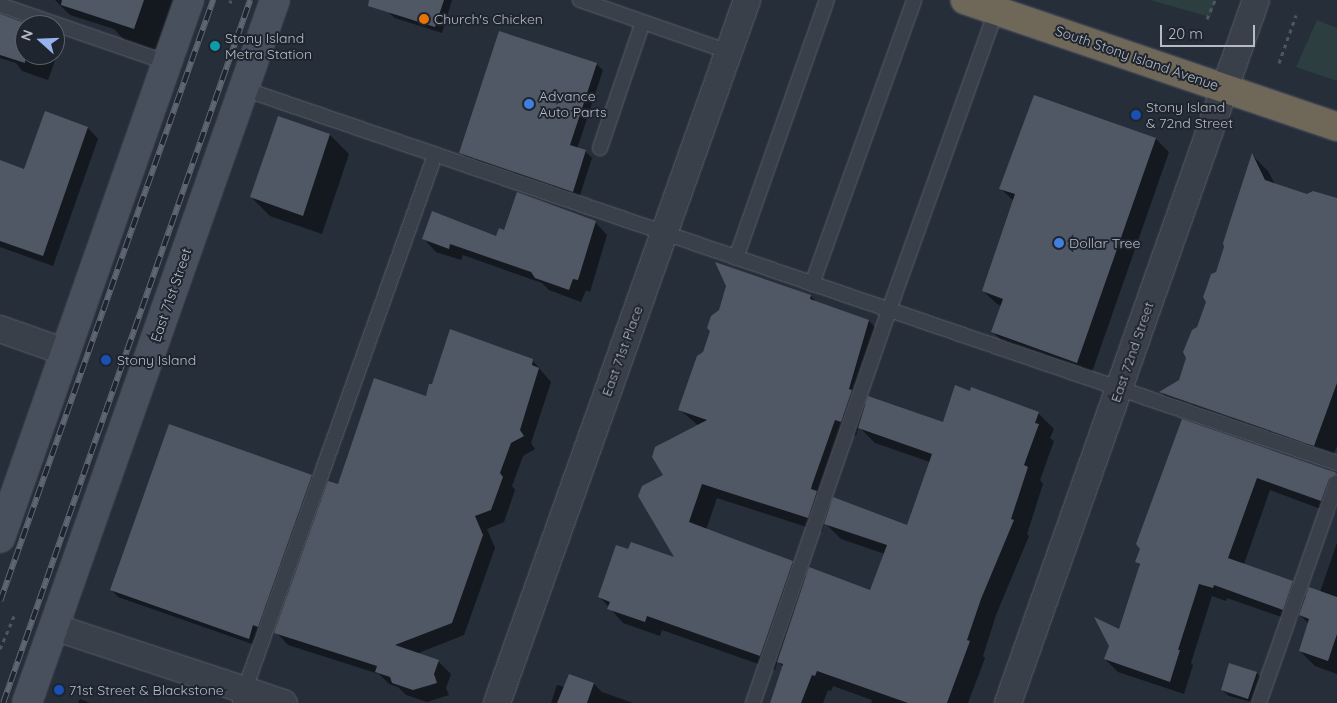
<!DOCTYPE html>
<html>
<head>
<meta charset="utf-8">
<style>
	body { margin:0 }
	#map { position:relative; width:1337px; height:703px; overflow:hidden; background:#262e3a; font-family:Quicksand,sans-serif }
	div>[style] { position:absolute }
	.green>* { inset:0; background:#2c3e3f }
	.shadow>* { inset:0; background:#0007 }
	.building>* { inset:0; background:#505865 }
	.path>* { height:3px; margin-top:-1.5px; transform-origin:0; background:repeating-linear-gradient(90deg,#4a595c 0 4px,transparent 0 8px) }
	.roads { filter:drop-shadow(0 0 1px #585e68) drop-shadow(0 0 1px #585e68) }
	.lane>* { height:14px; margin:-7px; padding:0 7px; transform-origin:7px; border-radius:7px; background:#3a404a }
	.street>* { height:26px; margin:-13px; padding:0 13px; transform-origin:13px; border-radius:13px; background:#3a404a }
	.secondary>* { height:28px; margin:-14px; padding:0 14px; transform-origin:14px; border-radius:14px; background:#484f5d }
	.highway>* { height:28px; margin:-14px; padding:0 14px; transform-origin:14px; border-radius:14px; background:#6f6758 }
	.rail>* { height:5.5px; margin-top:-2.75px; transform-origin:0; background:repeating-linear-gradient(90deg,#1f252f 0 11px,#5e6673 0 22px); box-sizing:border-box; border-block:1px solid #5e6673 }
	.dots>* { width:14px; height:14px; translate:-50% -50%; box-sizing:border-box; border:2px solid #1f252f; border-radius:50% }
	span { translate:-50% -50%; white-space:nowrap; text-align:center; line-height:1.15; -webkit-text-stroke:4px #1f252f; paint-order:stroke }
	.poi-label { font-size:14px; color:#b6bbc6 }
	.left { translate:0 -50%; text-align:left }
	.street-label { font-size:14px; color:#b6bbc6 }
	.north { position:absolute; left:15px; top:15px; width:50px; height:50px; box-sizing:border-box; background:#1f252f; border:1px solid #5b616b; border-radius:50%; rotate:290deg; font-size:14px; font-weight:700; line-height:20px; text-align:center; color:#b6bbc6 }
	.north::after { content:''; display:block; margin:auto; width:18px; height:22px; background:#96b3eb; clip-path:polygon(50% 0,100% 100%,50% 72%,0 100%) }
	.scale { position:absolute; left:1160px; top:25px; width:95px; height:22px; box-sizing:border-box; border:2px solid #b6bbc6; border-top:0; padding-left:6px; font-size:15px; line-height:18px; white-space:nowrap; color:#b6bbc6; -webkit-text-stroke:4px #1f252f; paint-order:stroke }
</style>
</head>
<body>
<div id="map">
	<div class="green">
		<i style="clip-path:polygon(1150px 0,1216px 0,1210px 17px)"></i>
		<i style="clip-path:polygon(1317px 20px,1337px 28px,1337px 81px,1296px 67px)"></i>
	</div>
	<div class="shadow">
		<i style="clip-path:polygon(55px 0,175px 0,158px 51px,125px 41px,114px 29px,70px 15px)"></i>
		<i style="clip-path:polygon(392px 0,452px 0,442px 33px,395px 18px,388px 12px)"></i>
		<i style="clip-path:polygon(0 27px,25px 36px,25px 55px,55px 55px,55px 49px,58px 52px,48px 80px,22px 71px,16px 63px,0 58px)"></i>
		<i style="clip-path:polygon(596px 64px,603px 70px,577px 149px,586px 152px,592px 158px,579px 198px,467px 160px,461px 153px)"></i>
		<i style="clip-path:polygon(279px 117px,330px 135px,349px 154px,322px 234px,270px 216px,251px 197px)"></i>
		<i style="clip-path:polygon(88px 128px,98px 139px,53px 266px,0 247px,0 161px,25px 170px)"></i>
		<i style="clip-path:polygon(1156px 139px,1169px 152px,1091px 375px,1006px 345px,993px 332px,1002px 306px,997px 304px,983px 291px,1014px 201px,1001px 189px)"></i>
		<i style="clip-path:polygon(1252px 155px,1268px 171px,1275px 184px,1307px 195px,1337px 200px,1337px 446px,1331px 462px,1177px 409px,1161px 392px,1180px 381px,1217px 272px)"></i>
		<i style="clip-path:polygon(595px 222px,607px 235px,590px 292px,586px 290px,581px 302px,549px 290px,542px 283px,463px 255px,461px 260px,436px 252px,424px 239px,497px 237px,505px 232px)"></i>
		<i style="clip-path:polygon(evenodd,811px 296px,817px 303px,869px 321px,883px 335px,863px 403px,866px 406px,938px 424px,1038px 413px,1054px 429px,1050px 438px,1054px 441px,1040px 480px,1043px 484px,1027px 534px,1029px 536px,996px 615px,983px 656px,985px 658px,968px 703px,871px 703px,872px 700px,833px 686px,831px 691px,828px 690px,823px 703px,770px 703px,783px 667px,778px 661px,775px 670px,662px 630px,660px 636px,623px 623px,599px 596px,629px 551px,677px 559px,664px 475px,699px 426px,679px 409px,811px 296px,859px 427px,875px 443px,930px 462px,908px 527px,831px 507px,826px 502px,849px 434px,856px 436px,859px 427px,811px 296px,717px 498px,822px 532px,825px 523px,841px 539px,885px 554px,871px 592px,807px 577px,792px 562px,706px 530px,717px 498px)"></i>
		<i style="clip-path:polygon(532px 360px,551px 382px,531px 443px,535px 449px,523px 456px,512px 486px,515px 490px,504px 522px,487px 529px,495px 548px,464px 635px,416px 654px,439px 662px,451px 674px,446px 688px,449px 695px,427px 702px,406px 695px,398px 687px,389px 684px,379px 674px,288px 645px,276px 632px,338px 485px,426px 398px)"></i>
		<i style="clip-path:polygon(1183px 421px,1328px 471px,1337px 479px,1337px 507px,1334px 514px,1270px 490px,1244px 564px,1292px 582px,1307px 597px,1320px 592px,1337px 543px,1337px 674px,1315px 666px,1300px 651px,1309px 624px,1299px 614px,1296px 622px,1227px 598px,1226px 601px,1212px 596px,1191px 663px,1193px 665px,1184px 694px,1118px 672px,1105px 659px,1120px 631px,1140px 566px,1137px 562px)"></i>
		<i style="clip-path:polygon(311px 476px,318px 482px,255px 645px,118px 597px,112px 590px)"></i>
		<i style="clip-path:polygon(1230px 665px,1257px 673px,1263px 680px,1255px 703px,1229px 696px,1222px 690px)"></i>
		<i style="clip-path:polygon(594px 684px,602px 692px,633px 703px,551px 703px,557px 685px,565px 687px)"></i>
		<i style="clip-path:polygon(80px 699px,90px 703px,78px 703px)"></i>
	</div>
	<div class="building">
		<i style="clip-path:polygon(62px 0,144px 0,134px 29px,61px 5px)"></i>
		<i style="clip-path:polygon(369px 0,444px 0,435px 27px,368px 6px)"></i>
		<i style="clip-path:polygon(0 14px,25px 23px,25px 63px,0 55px)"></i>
		<i style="clip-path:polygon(499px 31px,597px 63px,570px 145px,586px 150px,573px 192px,459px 153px)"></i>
		<i style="clip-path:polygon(1034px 95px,1156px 138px,1077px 363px,991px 332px,1003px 299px,982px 291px,1015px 194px,999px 189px)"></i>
		<i style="clip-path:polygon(45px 111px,88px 127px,43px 256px,0 241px,0 160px,24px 169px)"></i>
		<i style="clip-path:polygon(278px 116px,330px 134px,303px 216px,250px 197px)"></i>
		<i style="clip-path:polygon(1252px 153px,1265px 180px,1307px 194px,1313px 191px,1337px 198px,1337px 383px,1314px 446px,1159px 392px,1179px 380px,1186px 358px,1183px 352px,1192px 330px,1197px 327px,1206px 302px,1203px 297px,1206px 289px,1211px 274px,1216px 272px,1224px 247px,1223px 243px)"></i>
		<i style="clip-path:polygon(517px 192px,596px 221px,578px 280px,573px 279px,569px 290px,535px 278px,531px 272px,450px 244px,449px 249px,422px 239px,432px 211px,496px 236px,499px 228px,504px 230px)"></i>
		<i style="clip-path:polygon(715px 262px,811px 295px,810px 299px,869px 320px,849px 389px,852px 390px,841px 422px,835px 420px,812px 485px,811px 489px,817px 491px,808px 518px,702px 484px,689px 522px,793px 561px,760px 656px,647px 616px,645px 622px,607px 609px,610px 602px,598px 597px,616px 545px,628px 549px,631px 542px,674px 557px,638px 496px,642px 486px,663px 475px,652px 457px,655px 447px,707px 420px,678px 410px,697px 356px,703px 352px,710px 331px,707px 328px,711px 316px,719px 310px,726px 286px)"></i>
		<i style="clip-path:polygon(450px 329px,533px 359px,532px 365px,539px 368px,520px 430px,524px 436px,511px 443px,500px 473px,503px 477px,491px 510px,475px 516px,483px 535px,452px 623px,395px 645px,439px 660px,434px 674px,437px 683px,413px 690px,392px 683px,390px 677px,375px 672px,377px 666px,274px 633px,328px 481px,338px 484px,374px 378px,426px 396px,429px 384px,432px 384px)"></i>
		<i style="clip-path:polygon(955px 385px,970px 391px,971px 387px,1039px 412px,1035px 423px,1039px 424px,1024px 465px,1028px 467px,1011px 519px,1014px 520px,981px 599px,967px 640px,970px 641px,947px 703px,908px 703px,817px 671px,815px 676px,812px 675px,801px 703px,770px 703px,783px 664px,777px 662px,809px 567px,870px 590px,887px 545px,824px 524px,833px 497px,907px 525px,932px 454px,858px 428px,868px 396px,943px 422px)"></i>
		<i style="clip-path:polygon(1182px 419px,1337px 473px,1329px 479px,1321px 501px,1257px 478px,1228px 558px,1293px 581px,1283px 610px,1214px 585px,1213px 588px,1199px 584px,1178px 650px,1180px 650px,1170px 682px,1104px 659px,1109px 646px,1094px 617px,1119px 629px,1140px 564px,1135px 562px,1140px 549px,1136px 544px)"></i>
		<i style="clip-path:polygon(169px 424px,312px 475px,258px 627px,253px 625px,249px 639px,110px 590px)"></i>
		<i style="clip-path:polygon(1309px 587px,1337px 597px,1337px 634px,1328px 661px,1299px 651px,1309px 619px,1299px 615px)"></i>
		<i style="clip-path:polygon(1229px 663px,1257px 672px,1248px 699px,1221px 690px)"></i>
		<i style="clip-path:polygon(569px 674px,594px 683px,587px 703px,557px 703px)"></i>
	</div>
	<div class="path">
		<i style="left:230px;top:3px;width:3px;rotate:-72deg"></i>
		<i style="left:1207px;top:19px;width:21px;rotate:-67deg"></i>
		<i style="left:1279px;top:63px;width:51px;rotate:-70.5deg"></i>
		<i style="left:0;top:649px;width:39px;rotate:-67deg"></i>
	</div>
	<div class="roads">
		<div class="lane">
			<i style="left:580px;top:0;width:158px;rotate:19.2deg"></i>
			<i style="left:0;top:5px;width:176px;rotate:19deg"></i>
			<i style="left:244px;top:89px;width:1155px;rotate:18.89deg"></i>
			<i style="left:600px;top:148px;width:133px;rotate:-71.2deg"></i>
			<i style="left:736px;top:258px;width:274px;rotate:-70.6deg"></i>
			<i style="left:812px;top:284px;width:302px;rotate:-70.2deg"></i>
			<i style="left:240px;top:703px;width:582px;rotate:-70.41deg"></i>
			<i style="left:753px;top:703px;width:416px;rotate:-70.9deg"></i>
			<i style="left:889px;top:310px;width:318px;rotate:-70.3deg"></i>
			<i style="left:1259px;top:703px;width:234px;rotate:-70.6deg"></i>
		</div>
		<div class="street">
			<i style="left:0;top:329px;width:69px;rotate:19.5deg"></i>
			<i style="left:54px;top:627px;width:242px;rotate:18.3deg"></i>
			<i style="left:497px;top:703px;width:746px;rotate:-70.42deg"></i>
			<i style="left:1008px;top:703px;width:745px;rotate:-70.57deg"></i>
		</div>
		<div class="secondary">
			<i style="left:0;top:538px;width:570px;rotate:-70.64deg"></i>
			<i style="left:27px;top:703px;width:745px;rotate:-70.57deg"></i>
		</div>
		<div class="highway">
			<i style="left:965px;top:0;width:393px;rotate:18.8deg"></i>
		</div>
	</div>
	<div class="rail">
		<i style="left:0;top:601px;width:638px;rotate:-70.49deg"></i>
		<i style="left:3px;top:703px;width:745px;rotate:-70.64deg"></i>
	</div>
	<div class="dots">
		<i style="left:424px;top:19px;background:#e8710a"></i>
		<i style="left:215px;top:46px;background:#0f9aa8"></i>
		<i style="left:529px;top:104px;background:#3f7fe0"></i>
		<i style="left:1136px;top:115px;background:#1a4fb4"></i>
		<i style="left:1059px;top:243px;background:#3f7fe0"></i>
		<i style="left:106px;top:360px;background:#1a4fb4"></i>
		<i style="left:59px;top:690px;background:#1a4fb4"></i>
	</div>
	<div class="poi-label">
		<span class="left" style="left:434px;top:19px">Church's Chicken</span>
		<span class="left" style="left:225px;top:46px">Stony Island<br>Metra Station</span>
		<span class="left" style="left:539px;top:104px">Advance<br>Auto Parts</span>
		<span class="left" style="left:1146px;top:115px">Stony Island<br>&amp; 72nd Street</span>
		<span class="left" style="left:1069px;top:243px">Dollar Tree</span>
		<span class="left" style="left:117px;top:360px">Stony Island</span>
		<span class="left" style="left:69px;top:690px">71st Street &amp; Blackstone</span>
	</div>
	<div class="street-label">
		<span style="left:1137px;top:58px;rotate:19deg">South Stony Island Avenue</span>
		<span style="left:171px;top:295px;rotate:-71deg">East 71st Street</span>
		<span style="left:622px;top:351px;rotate:-70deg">East 71st Place</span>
		<span style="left:1132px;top:352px;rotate:-71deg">East 72nd Street</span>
	</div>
	<div class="north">N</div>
	<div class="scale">20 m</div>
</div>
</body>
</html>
